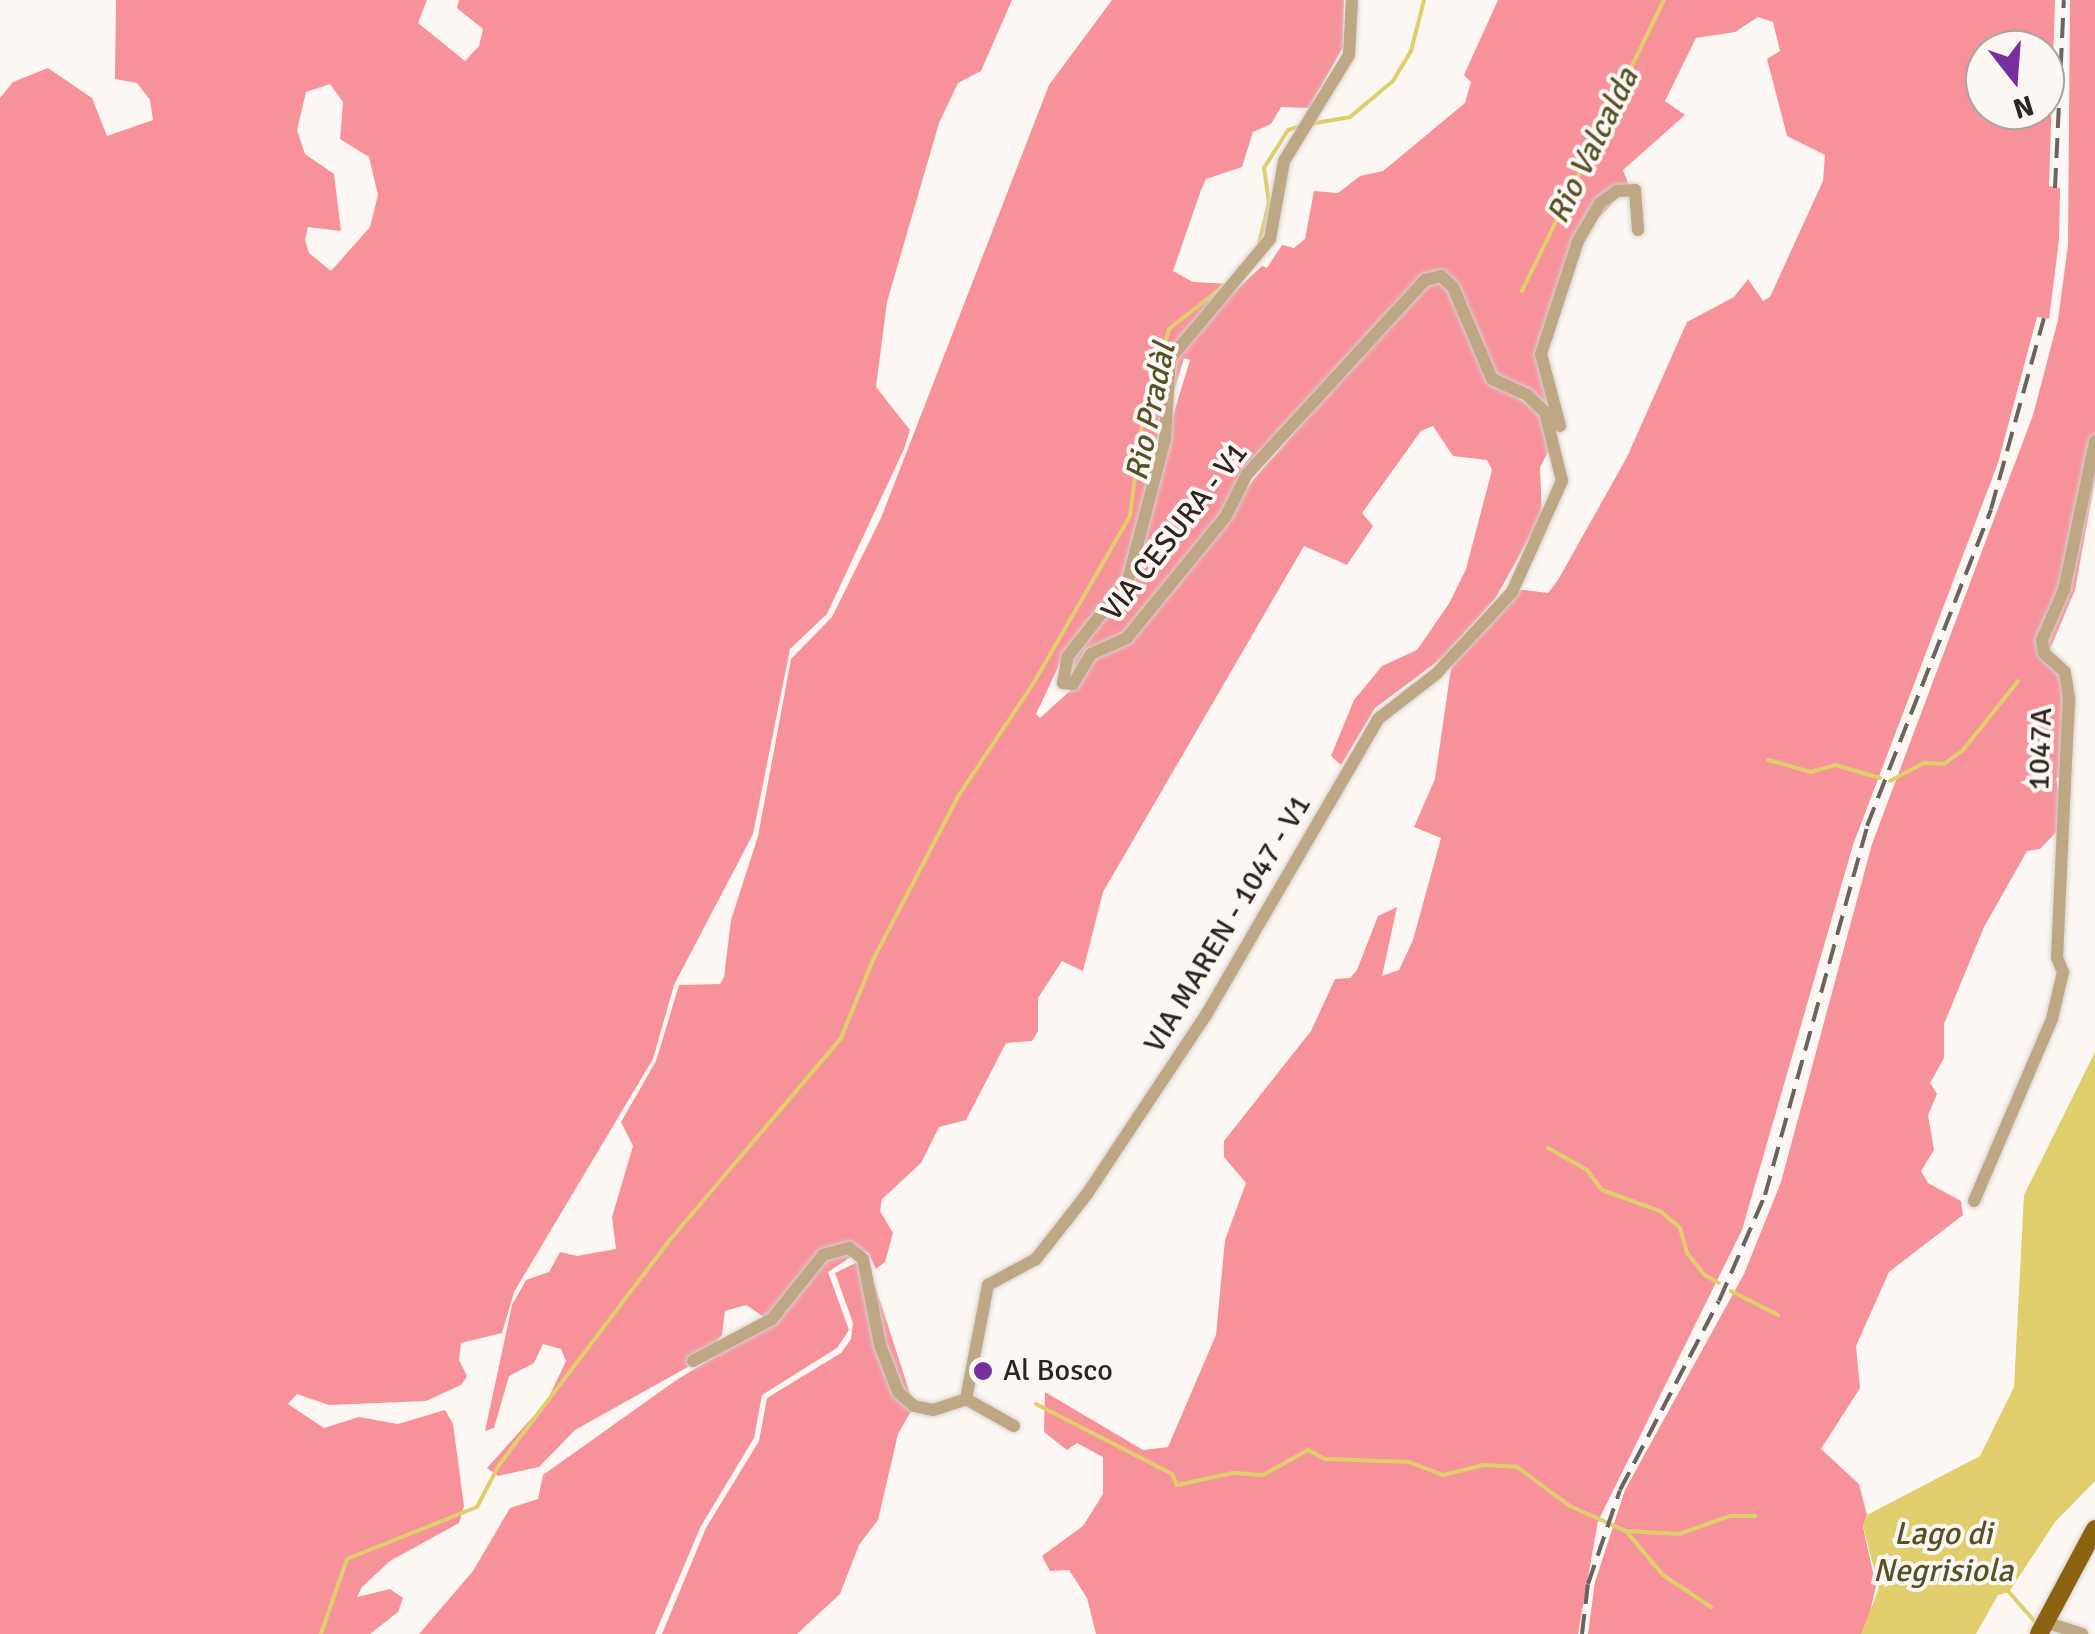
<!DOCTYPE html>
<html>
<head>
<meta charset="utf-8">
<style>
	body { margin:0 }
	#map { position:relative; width:2095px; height:1634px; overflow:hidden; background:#fcf7f3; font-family:Signika,sans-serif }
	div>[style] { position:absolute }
	.forest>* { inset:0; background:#f7929a }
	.water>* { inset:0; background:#dfce6b }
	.stream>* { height:4px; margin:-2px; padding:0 2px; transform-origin:2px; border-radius:2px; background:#dfce6b }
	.roads { filter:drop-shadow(0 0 2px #d7d1cd) drop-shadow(0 0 2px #d7d1cd) }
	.minor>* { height:12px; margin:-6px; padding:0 6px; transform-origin:6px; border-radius:6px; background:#bda784 }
	.major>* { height:18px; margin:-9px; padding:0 9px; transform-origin:9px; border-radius:9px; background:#8a6210 }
	.rail>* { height:4px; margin-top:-2px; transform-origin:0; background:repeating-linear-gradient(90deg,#6b635d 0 20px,transparent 0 30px) }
	.dots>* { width:28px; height:28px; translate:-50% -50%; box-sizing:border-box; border:5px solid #fcf7f3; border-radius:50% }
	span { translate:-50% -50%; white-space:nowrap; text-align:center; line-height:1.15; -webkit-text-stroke:8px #fcf7f3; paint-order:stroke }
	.street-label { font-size:30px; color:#2e251e }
	.poi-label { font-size:30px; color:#2e251e }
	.left { translate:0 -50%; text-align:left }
	.water-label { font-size:32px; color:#585027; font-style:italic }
	.north { position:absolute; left:1965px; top:30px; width:100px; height:100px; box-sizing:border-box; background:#fcf7f3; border:2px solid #aaa39e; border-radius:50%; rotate:163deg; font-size:28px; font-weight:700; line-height:40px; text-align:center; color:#2e251e }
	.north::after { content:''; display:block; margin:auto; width:35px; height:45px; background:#792ea0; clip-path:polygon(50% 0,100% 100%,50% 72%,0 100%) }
</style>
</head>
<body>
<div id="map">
	<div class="forest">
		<i style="clip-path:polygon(evenodd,116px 0,427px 0,418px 23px,465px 61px,479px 46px,483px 29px,457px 8px,459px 0,1012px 0,981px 71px,958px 83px,939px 123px,887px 302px,876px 387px,910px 430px,904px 449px,827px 614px,790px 649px,753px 834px,674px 985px,653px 1059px,514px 1292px,502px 1333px,461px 1343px,459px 1360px,467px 1376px,461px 1385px,426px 1401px,329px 1405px,297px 1394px,288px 1404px,324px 1428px,359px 1417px,398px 1424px,445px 1410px,453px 1424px,464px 1506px,459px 1523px,390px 1561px,362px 1587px,357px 1597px,390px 1589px,403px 1598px,398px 1612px,370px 1634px,0 1634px,0 98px,13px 82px,48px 68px,92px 98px,107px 136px,153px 120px,150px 100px,137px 83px,115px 79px,116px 0,330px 84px,343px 102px,340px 139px,369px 157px,378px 195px,370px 227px,331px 271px,309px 253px,305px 240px,308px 227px,341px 231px,334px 174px,305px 154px,297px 130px,306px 92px,330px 84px)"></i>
		<i style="clip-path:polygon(1112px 0,1344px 0,1343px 47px,1309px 108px,1281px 107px,1271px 124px,1253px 132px,1242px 167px,1206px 179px,1201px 190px,1173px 271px,1193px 282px,1232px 284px,1170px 351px,1167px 400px,1124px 577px,1061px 661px,1036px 714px,1040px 718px,1072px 689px,1094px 659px,1122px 646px,1253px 480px,1420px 288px,1436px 282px,1444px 283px,1457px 305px,1484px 375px,1542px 414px,1553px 443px,1540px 467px,1542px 515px,1495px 599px,1442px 658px,1375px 708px,1341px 765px,1331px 756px,1354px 700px,1382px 666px,1417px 650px,1450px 602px,1466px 569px,1492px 470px,1487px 460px,1453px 456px,1433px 426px,1421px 431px,1362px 513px,1373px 526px,1347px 565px,1304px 546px,1103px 892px,1083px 971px,1062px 961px,1038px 998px,1038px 1031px,1032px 1041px,1006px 1043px,966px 1120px,939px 1127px,921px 1163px,882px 1199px,880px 1211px,893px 1233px,885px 1262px,876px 1269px,868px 1253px,839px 1247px,767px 1319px,746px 1305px,725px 1311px,722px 1335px,702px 1359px,575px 1430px,539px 1467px,498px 1476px,487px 1468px,547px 1401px,566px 1361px,561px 1349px,543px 1344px,534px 1363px,509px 1376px,494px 1428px,485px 1431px,512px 1305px,526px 1280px,549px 1272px,560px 1252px,577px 1256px,616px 1249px,612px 1217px,633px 1146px,621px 1122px,656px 1061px,679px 985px,720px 984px,724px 977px,731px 920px,758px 836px,791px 659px,832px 617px,881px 518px,1049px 85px)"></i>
		<i style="clip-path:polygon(evenodd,1498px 0,2055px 0,2049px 186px,2060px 188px,2059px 240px,2049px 319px,2037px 317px,1998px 463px,1853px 845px,1742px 1230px,1598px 1521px,1578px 1634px,1096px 1634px,1087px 1598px,1069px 1570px,1050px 1571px,1042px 1556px,1083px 1526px,1103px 1494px,1103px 1457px,1077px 1443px,1067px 1450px,1044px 1432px,1045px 1392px,1143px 1450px,1168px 1447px,1216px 1335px,1225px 1240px,1246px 1183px,1224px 1157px,1224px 1141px,1311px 1031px,1335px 979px,1350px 978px,1357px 970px,1378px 916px,1397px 907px,1382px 976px,1399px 970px,1413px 940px,1441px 838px,1414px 827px,1435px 779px,1451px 668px,1515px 589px,1548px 593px,1558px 580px,1627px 457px,1687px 322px,1734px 297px,1748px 279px,1763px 301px,1770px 297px,1823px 181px,1825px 155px,1787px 136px,1767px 59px,1780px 51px,1773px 22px,1758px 17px,1735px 32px,1696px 38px,1665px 101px,1685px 115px,1623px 170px,1629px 185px,1587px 231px,1541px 350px,1559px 419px,1497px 378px,1457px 282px,1442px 271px,1309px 407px,1124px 634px,1069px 681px,1069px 664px,1115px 606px,1190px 360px,1184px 358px,1174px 391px,1177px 354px,1196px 327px,1262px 266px,1267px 268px,1282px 245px,1294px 248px,1305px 239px,1314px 191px,1338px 193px,1360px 176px,1383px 171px,1465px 103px,1471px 82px,1464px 75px,1498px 0,1985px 50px,2045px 50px,2045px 110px,1985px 110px,1985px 50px)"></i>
		<i style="clip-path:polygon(2070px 0,2095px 0,2095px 479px,2075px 590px,2050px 649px,2076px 700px,2071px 774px,2056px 778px,2065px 823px,2040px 849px,2027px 851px,1984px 927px,1944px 1024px,1944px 1058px,1930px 1083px,1937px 1094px,1928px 1115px,1934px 1150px,1921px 1171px,1928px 1183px,1961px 1201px,1963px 1215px,1889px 1272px,1856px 1346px,1860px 1388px,1821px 1449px,1859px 1484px,1867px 1515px,1863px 1527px,1876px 1586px,1865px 1634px,1588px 1634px,1595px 1582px,1625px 1490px,1744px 1274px,1781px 1182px,1872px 844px,2033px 415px,2058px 320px,2068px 245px)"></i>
		<i style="clip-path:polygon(840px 1252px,854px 1255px,828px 1272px,849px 1330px,837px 1348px,762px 1395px,754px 1438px,701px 1526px,655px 1634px,419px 1634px,473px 1571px,510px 1508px,538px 1499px,543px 1475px,675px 1381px,785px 1313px,826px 1261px)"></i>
		<i style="clip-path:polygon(866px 1258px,914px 1406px,898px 1434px,878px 1520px,859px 1545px,840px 1594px,797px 1634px,662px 1634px,706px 1528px,759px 1441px,767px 1398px,841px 1353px,851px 1339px,853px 1323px,835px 1273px)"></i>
	</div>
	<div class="water">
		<i style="clip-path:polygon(2095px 1052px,2095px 1481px,2055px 1522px,2009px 1592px,1998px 1595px,1976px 1634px,1861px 1634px,1879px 1588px,1863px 1526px,1867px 1515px,1980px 1456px,2014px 1387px,2024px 1195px)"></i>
	</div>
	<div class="stream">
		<i style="left:1310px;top:124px;width:41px;rotate:-9.9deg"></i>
		<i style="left:1350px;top:117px;width:56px;rotate:-39.9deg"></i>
		<i style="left:1393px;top:81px;width:35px;rotate:-59deg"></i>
		<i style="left:1411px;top:51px;width:53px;rotate:-75.7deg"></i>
		<i style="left:1259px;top:243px;width:41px;rotate:-76deg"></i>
		<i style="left:1269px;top:203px;width:35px;rotate:-98deg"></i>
		<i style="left:1264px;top:168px;width:45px;rotate:-57.7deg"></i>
		<i style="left:1288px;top:130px;width:14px;rotate:-17deg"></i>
		<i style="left:1522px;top:291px;width:324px;rotate:-64deg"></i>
		<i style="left:1768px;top:760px;width:45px;rotate:15.6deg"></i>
		<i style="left:1811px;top:772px;width:25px;rotate:-16deg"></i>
		<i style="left:1835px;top:765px;width:47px;rotate:16.1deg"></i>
		<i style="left:1890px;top:781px;width:38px;rotate:-28deg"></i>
		<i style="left:1924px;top:763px;width:20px;rotate:3deg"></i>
		<i style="left:1944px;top:764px;width:24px;rotate:-36deg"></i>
		<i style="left:1963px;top:750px;width:88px;rotate:-51.4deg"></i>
		<i style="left:1548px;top:1148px;width:45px;rotate:29.4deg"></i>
		<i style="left:1587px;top:1170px;width:25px;rotate:53deg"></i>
		<i style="left:1602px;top:1190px;width:62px;rotate:19.9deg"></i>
		<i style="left:1660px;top:1211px;width:26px;rotate:40deg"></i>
		<i style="left:1680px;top:1228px;width:26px;rotate:74deg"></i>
		<i style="left:1687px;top:1253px;width:28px;rotate:51deg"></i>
		<i style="left:1705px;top:1275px;width:16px;rotate:30deg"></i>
		<i style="left:1731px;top:1291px;width:53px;rotate:27.1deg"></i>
		<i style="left:1036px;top:1404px;width:153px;rotate:27.2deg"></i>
		<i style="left:1172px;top:1474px;width:12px;rotate:66deg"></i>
		<i style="left:1177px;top:1485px;width:57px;rotate:-12.1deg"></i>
		<i style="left:1233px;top:1473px;width:30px;rotate:4deg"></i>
		<i style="left:1263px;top:1475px;width:51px;rotate:-29.1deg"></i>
		<i style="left:1308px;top:1450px;width:19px;rotate:28deg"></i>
		<i style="left:1325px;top:1459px;width:84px;rotate:2deg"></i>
		<i style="left:1409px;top:1462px;width:36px;rotate:21deg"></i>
		<i style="left:1443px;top:1475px;width:42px;rotate:-13.7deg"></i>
		<i style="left:1484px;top:1465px;width:33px;rotate:3deg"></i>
		<i style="left:1517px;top:1467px;width:66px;rotate:36.3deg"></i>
		<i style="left:1570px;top:1506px;width:61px;rotate:24.1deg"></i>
		<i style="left:1626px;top:1531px;width:57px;rotate:49.9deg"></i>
		<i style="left:1663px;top:1575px;width:58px;rotate:33.7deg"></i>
		<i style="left:1626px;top:1531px;width:53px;rotate:3.2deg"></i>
		<i style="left:1679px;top:1534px;width:54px;rotate:-19.4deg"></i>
		<i style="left:1730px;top:1516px;width:25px"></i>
		<i style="left:2009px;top:1592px;width:41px;rotate:48.9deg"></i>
		<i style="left:321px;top:1634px;width:79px;rotate:-70.9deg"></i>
		<i style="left:347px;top:1559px;width:140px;rotate:-21.8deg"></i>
		<i style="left:477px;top:1507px;width:47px;rotate:-62.4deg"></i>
		<i style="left:499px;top:1465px;width:281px;rotate:-52.8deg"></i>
		<i style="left:669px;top:1241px;width:266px;rotate:-49.7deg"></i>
		<i style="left:841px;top:1038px;width:84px;rotate:-67.7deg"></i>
		<i style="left:873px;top:960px;width:186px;rotate:-62.5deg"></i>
		<i style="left:959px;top:795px;width:133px;rotate:-56.3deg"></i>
		<i style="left:1033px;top:684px;width:194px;rotate:-60deg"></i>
		<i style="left:1130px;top:516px;width:93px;rotate:-82.6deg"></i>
		<i style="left:1142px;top:424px;width:99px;rotate:-74.1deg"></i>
		<i style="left:1169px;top:329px;width:71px;rotate:-38.2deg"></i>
	</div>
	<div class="roads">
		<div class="minor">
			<i style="left:1560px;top:426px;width:74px;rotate:-104.8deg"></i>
			<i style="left:1541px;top:354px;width:119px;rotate:-71.9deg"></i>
			<i style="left:1578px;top:241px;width:44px;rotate:-59.9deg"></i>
			<i style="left:1600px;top:203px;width:21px;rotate:-35deg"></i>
			<i style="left:1617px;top:191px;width:18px;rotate:-3deg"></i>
			<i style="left:1635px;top:190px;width:40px;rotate:85.7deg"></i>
			<i style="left:1974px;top:1201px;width:198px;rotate:-66.8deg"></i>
			<i style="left:2052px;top:1019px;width:48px;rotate:-76.8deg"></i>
			<i style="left:2063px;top:972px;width:15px;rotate:-113deg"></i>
			<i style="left:2057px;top:958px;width:260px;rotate:-87.4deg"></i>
			<i style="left:2069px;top:698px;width:26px;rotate:-99deg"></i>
			<i style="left:2065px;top:672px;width:28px;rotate:-138deg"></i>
			<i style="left:2044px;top:653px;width:13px;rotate:-99deg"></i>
			<i style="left:2042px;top:640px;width:55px;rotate:-66.3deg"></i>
			<i style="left:2064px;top:590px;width:152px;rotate:-78.2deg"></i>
			<i style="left:693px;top:1361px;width:89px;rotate:-28deg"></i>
			<i style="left:772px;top:1319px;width:82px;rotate:-51.4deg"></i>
			<i style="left:823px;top:1255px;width:27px;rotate:-15deg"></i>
			<i style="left:849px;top:1248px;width:18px;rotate:38deg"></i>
			<i style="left:863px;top:1259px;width:88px;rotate:78.8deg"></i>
			<i style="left:880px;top:1345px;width:50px;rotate:69deg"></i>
			<i style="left:898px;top:1392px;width:21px;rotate:41deg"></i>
			<i style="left:914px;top:1406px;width:19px;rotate:12deg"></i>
			<i style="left:933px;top:1410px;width:35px;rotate:-18deg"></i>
			<i style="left:966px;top:1399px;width:116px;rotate:-79.1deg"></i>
			<i style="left:988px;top:1285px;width:55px;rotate:-28.4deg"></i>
			<i style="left:1036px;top:1259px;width:83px;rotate:-51.9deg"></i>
			<i style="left:1087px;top:1194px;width:215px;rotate:-56.4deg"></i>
			<i style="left:1206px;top:1015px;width:342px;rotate:-59.8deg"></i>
			<i style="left:1378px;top:719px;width:73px;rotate:-37.8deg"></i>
			<i style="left:1436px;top:674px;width:112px;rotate:-47.2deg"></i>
			<i style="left:1512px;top:592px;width:122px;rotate:-65.8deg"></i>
			<i style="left:1562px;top:481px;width:71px;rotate:-103.8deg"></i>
			<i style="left:1545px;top:412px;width:25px;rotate:-137deg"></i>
			<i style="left:1527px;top:395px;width:38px;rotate:-155deg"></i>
			<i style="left:1492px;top:379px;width:100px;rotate:-113deg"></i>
			<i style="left:1453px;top:287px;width:16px;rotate:-137deg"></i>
			<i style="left:1441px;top:276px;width:16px;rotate:166deg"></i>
			<i style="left:1425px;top:280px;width:263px;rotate:132.5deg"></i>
			<i style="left:1247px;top:474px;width:47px;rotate:116.6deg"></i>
			<i style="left:1226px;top:516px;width:157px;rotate:129.1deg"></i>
			<i style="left:1127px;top:638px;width:39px;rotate:156deg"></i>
			<i style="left:1091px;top:654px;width:35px;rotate:121deg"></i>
			<i style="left:1073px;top:684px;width:10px;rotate:-174deg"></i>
			<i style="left:1063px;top:683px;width:27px;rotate:-80deg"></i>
			<i style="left:1068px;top:656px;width:97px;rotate:-51.7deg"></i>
			<i style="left:1128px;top:580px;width:146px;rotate:-75.3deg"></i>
			<i style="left:1165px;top:439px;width:80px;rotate:-86.4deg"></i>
			<i style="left:1170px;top:359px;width:156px;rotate:-50.2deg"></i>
			<i style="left:1270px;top:239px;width:79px;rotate:-79.8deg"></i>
			<i style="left:1284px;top:161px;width:124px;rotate:-58.5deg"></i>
			<i style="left:1349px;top:55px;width:55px;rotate:-86.9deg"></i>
			<i style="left:966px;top:1399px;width:55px;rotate:29.4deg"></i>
			<i style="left:2045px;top:1622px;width:39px;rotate:18deg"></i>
		</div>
		<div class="major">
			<i style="left:2039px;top:1634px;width:119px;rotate:-61.9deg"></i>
		</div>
	</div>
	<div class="rail">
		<i style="left:2055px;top:188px;width:188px;rotate:-87.3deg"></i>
		<i style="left:1582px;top:1634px;width:50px;rotate:-83.2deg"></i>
		<i style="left:1588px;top:1584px;width:99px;rotate:-71.2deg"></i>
		<i style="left:1620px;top:1490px;width:213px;rotate:-62.4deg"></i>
		<i style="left:1719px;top:1301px;width:116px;rotate:-66.5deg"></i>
		<i style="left:1765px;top:1195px;width:383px;rotate:-74.5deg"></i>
		<i style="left:1867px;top:826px;width:340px;rotate:-68.6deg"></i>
		<i style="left:1991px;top:509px;width:198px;rotate:-74.5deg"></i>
	</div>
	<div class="dots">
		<i style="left:983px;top:1371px;background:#792ea0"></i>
	</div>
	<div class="street-label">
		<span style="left:1175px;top:532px;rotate:-52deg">VIA CESURA - V1</span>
		<span style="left:2041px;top:749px;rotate:-88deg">1047A</span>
		<span style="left:1228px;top:924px;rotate:-59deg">VIA MAREN - 1047 - V1</span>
	</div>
	<div class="poi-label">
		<span class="left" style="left:1003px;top:1371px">Al Bosco</span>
	</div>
	<div class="water-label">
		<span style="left:1593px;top:146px;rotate:-64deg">Rio Valcalda</span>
		<span style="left:1151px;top:412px;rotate:-78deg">Rio Pradàl</span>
		<span style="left:1943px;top:1553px">Lago di<br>Negrisiola</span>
	</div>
	<div class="north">N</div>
</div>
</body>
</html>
